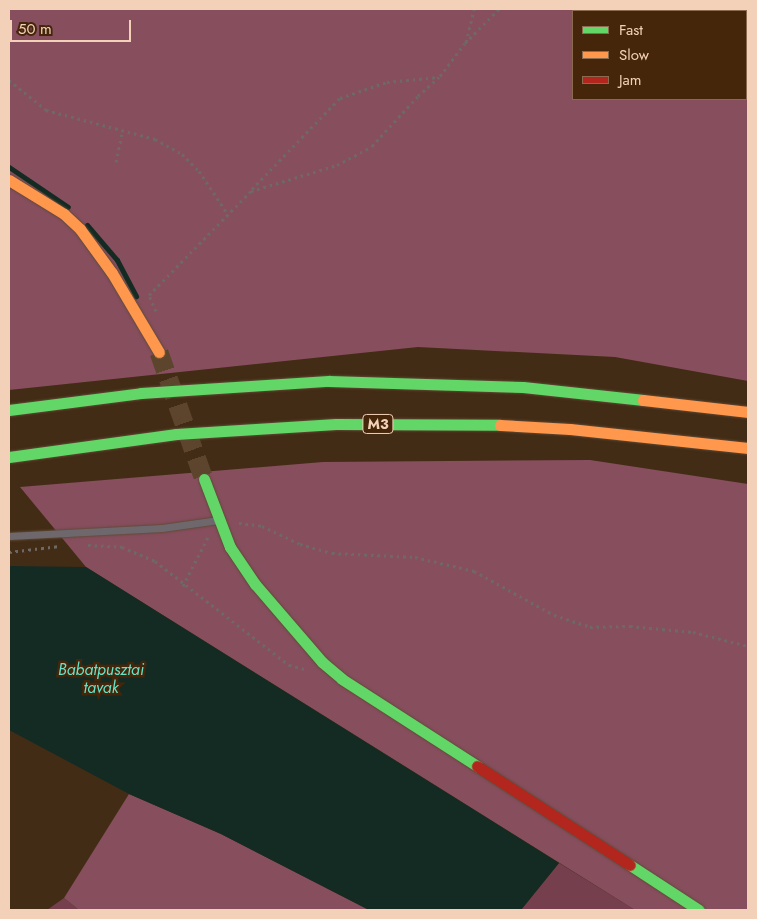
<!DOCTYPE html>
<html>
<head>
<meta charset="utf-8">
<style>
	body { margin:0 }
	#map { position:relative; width:757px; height:919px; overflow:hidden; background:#432c15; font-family:Jost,sans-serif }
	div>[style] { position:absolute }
	.green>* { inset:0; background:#763f4e }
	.forest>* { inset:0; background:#874e5e }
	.water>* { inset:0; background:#142b24 }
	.stream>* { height:5px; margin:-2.5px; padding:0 2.5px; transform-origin:2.5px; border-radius:2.5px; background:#142b24 }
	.secondary-tunnel>* { height:19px; margin-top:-9.5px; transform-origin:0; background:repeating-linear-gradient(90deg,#5d452d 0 19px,transparent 0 28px) }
	.path>* { height:3px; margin-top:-1.5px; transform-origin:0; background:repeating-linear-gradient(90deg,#706864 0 2.5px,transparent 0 6.5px) }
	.roads { filter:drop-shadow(0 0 1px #5f4a36) drop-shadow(0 0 1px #5f4a36) }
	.lane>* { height:7px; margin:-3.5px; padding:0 3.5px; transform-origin:3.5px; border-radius:3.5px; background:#6e686d }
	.fast>* { height:11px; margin:-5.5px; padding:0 5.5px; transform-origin:5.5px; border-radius:5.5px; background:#63d668 }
	.slow>* { height:11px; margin:-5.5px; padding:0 5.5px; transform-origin:5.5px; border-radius:5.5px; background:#ff974d }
	.jam>* { height:11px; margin:-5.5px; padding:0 5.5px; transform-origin:5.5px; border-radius:5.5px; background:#b3261e }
	span { translate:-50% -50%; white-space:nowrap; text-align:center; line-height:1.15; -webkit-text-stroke:5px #45260b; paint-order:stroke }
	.shield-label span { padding:1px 4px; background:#45260b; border:1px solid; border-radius:4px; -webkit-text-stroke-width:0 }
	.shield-label { font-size:14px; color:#f3d1b8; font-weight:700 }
	.water-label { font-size:16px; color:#66e4ca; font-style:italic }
	.frame { position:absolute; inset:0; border:10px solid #f3d1b8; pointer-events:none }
	.legend { position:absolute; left:572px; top:10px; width:175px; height:90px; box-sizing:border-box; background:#45260b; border:1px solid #8b6a50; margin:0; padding:6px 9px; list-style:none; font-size:15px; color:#f3d1b8 }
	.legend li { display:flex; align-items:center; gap:10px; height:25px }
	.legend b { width:25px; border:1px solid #8b6a50 }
	.scale { position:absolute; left:10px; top:20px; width:121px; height:22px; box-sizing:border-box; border:2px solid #f3d1b8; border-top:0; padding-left:6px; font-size:15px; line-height:18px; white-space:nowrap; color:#f3d1b8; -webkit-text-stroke:4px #45260b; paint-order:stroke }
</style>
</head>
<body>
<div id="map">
	<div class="green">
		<i style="clip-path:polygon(559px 863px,635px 910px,521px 910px)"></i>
		<i style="clip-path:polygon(64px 898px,79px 910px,47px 910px)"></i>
	</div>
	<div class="forest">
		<i style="clip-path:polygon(evenodd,9px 9px,748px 9px,748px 381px,615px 357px,418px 347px,9px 390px,9px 9px,573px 11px,746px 11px,746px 99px,573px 99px,573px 11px)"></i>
		<i style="clip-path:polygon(590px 460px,748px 484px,748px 910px,635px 910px,86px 567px,20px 487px,323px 462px)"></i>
		<i style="clip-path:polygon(129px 794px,221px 834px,369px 910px,79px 910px,64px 898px)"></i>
	</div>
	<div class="water">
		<i style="clip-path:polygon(9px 566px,86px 567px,559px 863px,521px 910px,369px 910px,221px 834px,129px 794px,9px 730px)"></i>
	</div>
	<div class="stream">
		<i style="left:9px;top:167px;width:71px;rotate:34.1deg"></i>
		<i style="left:87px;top:225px;width:46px;rotate:49.4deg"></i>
		<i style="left:117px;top:260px;width:41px;rotate:62.2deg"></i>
	</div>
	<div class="secondary-tunnel">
		<i style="left:159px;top:352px;width:135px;rotate:70.5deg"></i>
	</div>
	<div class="path">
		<i style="left:466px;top:42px;width:34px;rotate:-76deg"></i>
		<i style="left:9px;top:80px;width:48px;rotate:39deg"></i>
		<i style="left:46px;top:110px;width:113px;rotate:14.9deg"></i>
		<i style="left:155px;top:139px;width:31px;rotate:29deg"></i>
		<i style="left:182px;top:154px;width:24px;rotate:45deg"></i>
		<i style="left:199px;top:171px;width:50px;rotate:56.3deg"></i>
		<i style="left:116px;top:162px;width:30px;rotate:-78deg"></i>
		<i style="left:252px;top:189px;width:127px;rotate:-46deg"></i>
		<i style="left:340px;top:98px;width:50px;rotate:-18.8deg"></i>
		<i style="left:387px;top:82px;width:52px;rotate:-5.5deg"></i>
		<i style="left:156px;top:311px;width:17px;rotate:-114deg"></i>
		<i style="left:149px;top:295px;width:146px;rotate:-45.6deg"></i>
		<i style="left:251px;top:191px;width:90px;rotate:-16.8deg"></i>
		<i style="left:337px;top:165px;width:40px;rotate:-28deg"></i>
		<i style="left:372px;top:146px;width:68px;rotate:-47.4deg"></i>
		<i style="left:418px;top:96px;width:30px;rotate:-42deg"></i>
		<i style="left:440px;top:76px;width:41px;rotate:-52.9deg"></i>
		<i style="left:465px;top:43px;width:48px;rotate:-45deg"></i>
		<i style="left:239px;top:523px;width:23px;rotate:7deg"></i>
		<i style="left:262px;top:526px;width:42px;rotate:25.3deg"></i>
		<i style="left:300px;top:544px;width:33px;rotate:16deg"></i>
		<i style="left:332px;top:553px;width:83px;rotate:2.8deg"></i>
		<i style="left:415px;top:557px;width:61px;rotate:13.3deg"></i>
		<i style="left:474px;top:571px;width:91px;rotate:28.8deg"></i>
		<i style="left:554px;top:615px;width:38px;rotate:18deg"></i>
		<i style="left:590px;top:627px;width:40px;rotate:-1.4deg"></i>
		<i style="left:630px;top:626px;width:63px;rotate:5.4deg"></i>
		<i style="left:693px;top:632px;width:57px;rotate:14.3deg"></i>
		<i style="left:88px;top:545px;width:34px;rotate:3deg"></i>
		<i style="left:122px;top:547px;width:36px;rotate:23deg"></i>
		<i style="left:155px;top:561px;width:170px;rotate:37.8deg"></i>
		<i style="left:289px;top:665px;width:16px;rotate:14deg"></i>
		<i style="left:9px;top:552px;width:51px;rotate:-6.7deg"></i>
		<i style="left:183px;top:586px;width:55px;rotate:-63deg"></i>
	</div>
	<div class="roads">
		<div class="lane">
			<i style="left:9px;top:536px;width:153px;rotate:-3deg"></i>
			<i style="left:162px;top:528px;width:57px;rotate:-8.1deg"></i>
		</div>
		<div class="fast">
			<i style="left:9px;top:410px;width:133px;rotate:-7.3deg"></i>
			<i style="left:141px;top:393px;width:188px;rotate:-3.7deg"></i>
			<i style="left:329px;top:381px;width:194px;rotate:1.8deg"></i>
			<i style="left:523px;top:387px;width:121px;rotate:6.2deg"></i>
			<i style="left:9px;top:457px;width:169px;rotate:-7.8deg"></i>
			<i style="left:176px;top:434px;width:160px;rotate:-3.6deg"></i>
			<i style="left:336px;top:424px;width:164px;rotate:0.3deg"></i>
			<i style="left:204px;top:479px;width:73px;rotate:69.1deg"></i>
			<i style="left:230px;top:547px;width:45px;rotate:56deg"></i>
			<i style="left:255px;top:584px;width:103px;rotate:49.3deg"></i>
			<i style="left:322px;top:662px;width:26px;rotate:40deg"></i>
			<i style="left:342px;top:679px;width:161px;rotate:32.8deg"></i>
			<i style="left:630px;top:865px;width:82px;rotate:33.1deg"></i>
		</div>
		<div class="slow">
			<i style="left:9px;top:180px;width:65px;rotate:31.7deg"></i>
			<i style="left:64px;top:214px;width:22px;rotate:43deg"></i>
			<i style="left:80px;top:229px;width:54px;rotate:54deg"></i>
			<i style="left:112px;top:273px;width:92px;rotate:59.3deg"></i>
			<i style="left:643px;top:400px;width:106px;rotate:6.5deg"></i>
			<i style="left:500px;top:425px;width:70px;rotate:3.3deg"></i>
			<i style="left:570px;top:429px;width:179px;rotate:6.1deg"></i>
		</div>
		<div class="jam">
			<i style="left:477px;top:766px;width:182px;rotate:32.9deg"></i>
		</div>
	</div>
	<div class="shield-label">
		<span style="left:378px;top:424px">M3</span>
	</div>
	<div class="water-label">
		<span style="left:101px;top:679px">Babatpusztai<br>tavak</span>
	</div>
	<div class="frame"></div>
	<ul class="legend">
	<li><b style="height:6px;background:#63d668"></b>Fast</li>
	<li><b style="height:6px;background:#ff974d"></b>Slow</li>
	<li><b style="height:6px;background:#b3261e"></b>Jam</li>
	</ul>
	<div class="scale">50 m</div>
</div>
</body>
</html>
